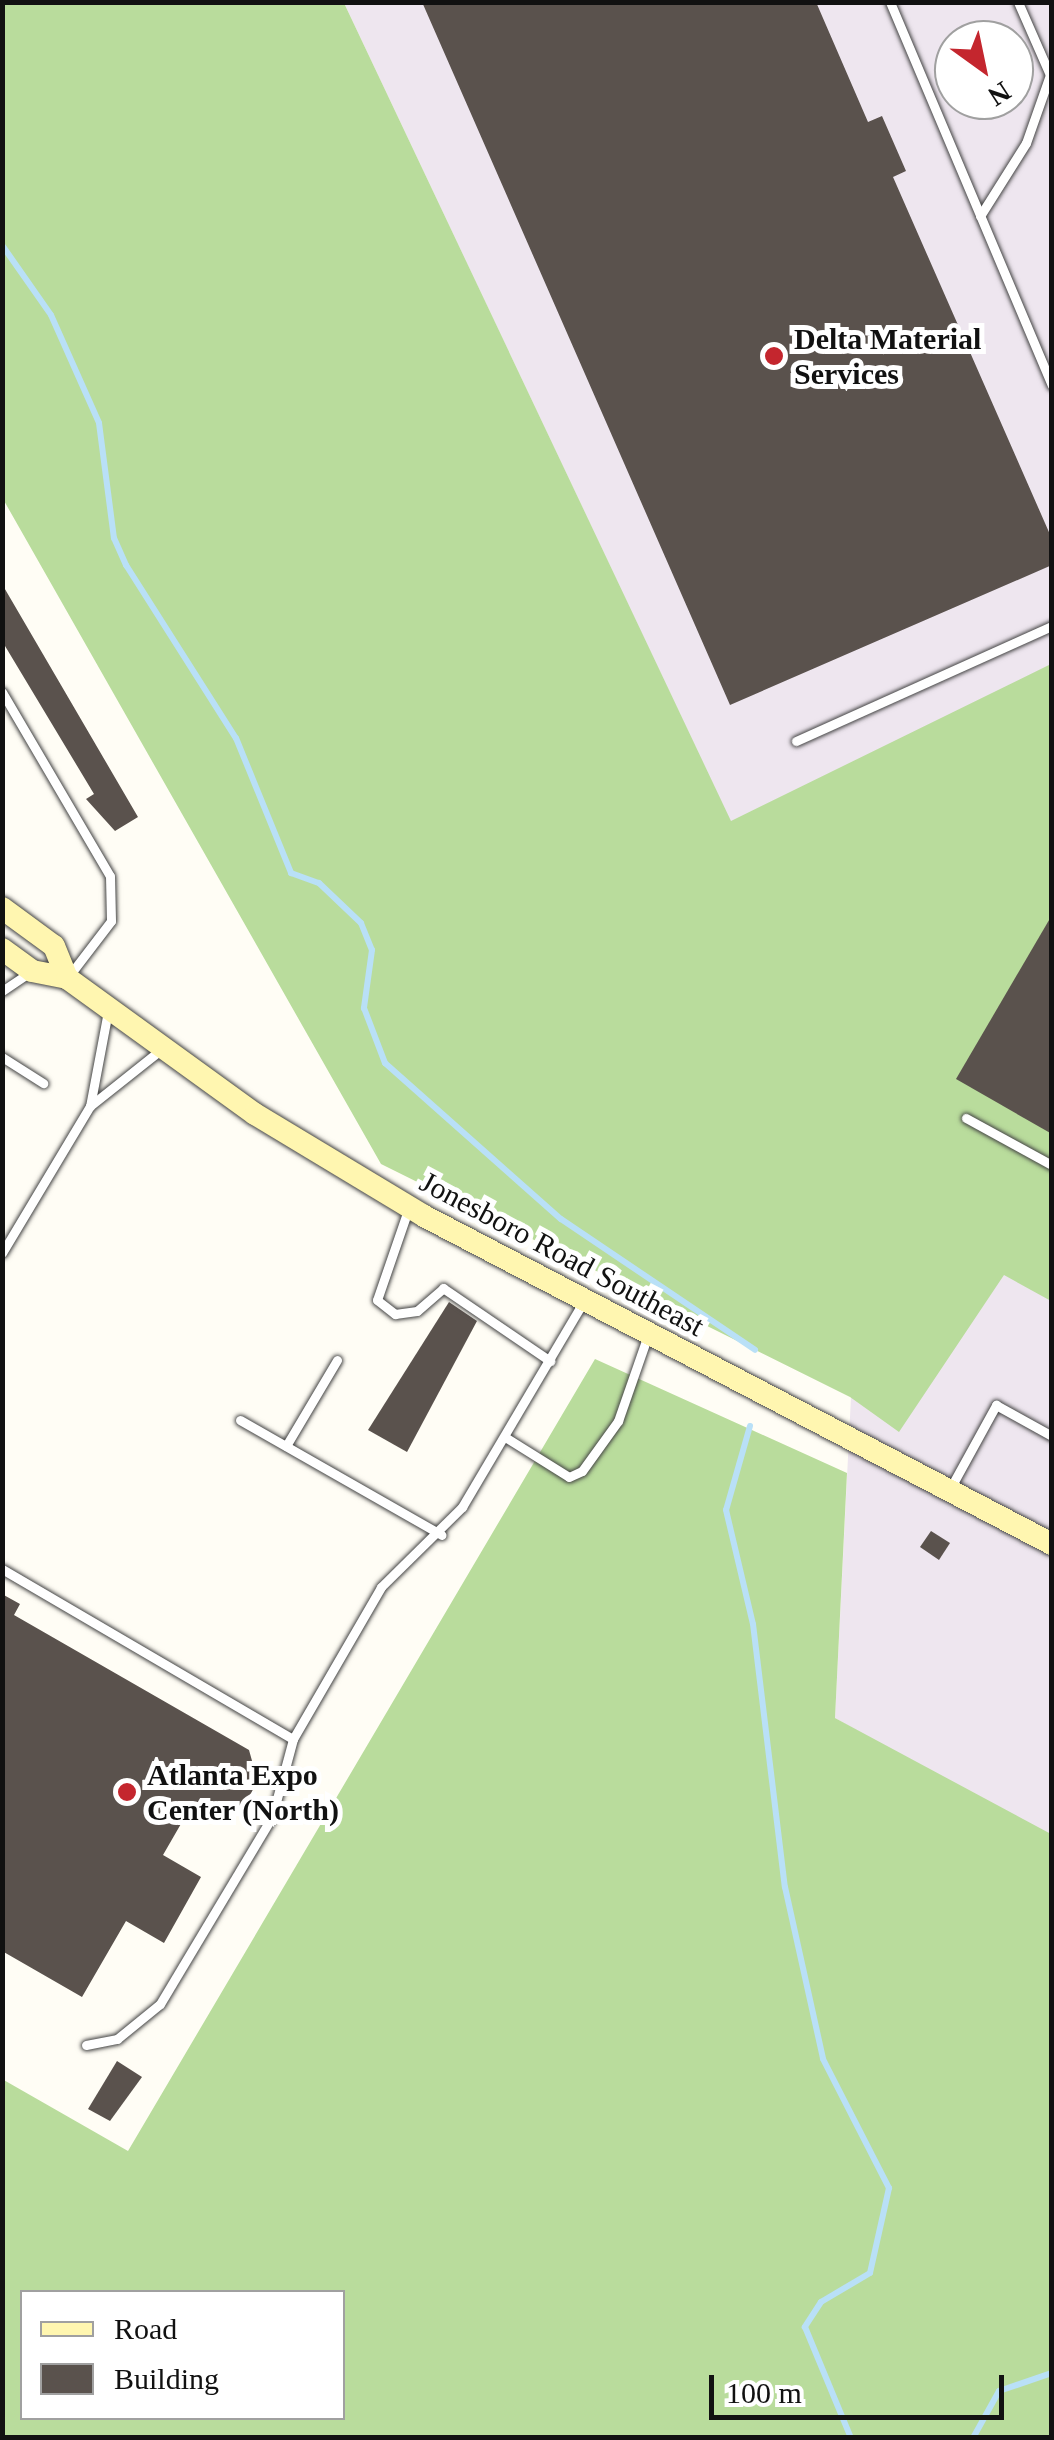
<!DOCTYPE html>
<html>
<head>
<meta charset="utf-8">
<style>
	body { margin:0 }
	#map { position:relative; width:1054px; height:2440px; overflow:hidden; background:#fffdf5; font-family:"Times New Roman",serif }
	div>[style] { position:absolute }
	.industrial>* { inset:0; background:#eee6ef }
	.forest>* { inset:0; background:#b9dc9c }
	.stream>* { height:6px; margin:-3px; padding:0 3px; transform-origin:3px; border-radius:3px; background:#b9e0f7 }
	.building>* { inset:0; background:#5a524d }
	.roads { filter:drop-shadow(0 0 2px #444) drop-shadow(0 0 2px #444) }
	.service>* { height:9px; margin:-4.5px; padding:0 4.5px; transform-origin:4.5px; border-radius:4.5px; background:#fff }
	.secondary>* { height:22px; margin:-11px; padding:0 11px; transform-origin:11px; border-radius:11px; background:#fff6b0 }
	.dots>* { width:28px; height:28px; translate:-50% -50%; box-sizing:border-box; border:5px solid #fff; border-radius:50% }
	span { translate:-50% -50%; white-space:nowrap; text-align:center; line-height:1.15; -webkit-text-stroke:10px #fff; paint-order:stroke }
	.poi-label { font-size:30px; color:#111; font-weight:700 }
	.left { translate:0 -50%; text-align:left }
	.street-label { font-size:30px; color:#111 }
	.frame { position:absolute; inset:0; border:5px solid #111; pointer-events:none }
	.legend { position:absolute; left:20px; top:2290px; width:325px; height:130px; box-sizing:border-box; background:#fff; border:2px solid #a0a0a0; margin:0; padding:12px 18px; list-style:none; font-size:30px; color:#111 }
	.legend li { display:flex; align-items:center; gap:20px; height:50px }
	.legend b { width:50px; border:2px solid #a0a0a0 }
	.north { position:absolute; left:934px; top:20px; width:100px; height:100px; box-sizing:border-box; background:#fff; border:2px solid #a0a0a0; border-radius:50%; rotate:147deg; font-size:28px; font-weight:700; line-height:40px; text-align:center; color:#111 }
	.north::after { content:''; display:block; margin:auto; width:35px; height:45px; background:#c4262e; clip-path:polygon(50% 0,100% 100%,50% 72%,0 100%) }
	.scale { position:absolute; left:709px; top:2375px; width:295px; height:45px; box-sizing:border-box; border:5px solid #111; border-top:0; padding-left:12px; font-size:30px; line-height:35px; white-space:nowrap; color:#111; -webkit-text-stroke:8px #fff; paint-order:stroke }
</style>
</head>
<body>
<div id="map">
	<div class="industrial">
		<i style="clip-path:polygon(evenodd,344px 3px,1051px 3px,1051px 1842px,835px 1718px,851px 1397px,731px 822px,344px 3px,954px 40px,1014px 40px,1014px 100px,954px 100px,954px 40px)"></i>
	</div>
	<div class="forest">
		<i style="clip-path:polygon(2px 3px,344px 3px,731px 821px,1051px 664px,1051px 1301px,1004px 1275px,899px 1432px,850px 1397px,381px 1164px,3px 499px)"></i>
		<i style="clip-path:polygon(evenodd,595px 1359px,847px 1473px,835px 1718px,1051px 1834px,1051px 2437px,3px 2437px,2px 2079px,128px 2151px,595px 1359px,22px 2292px,342px 2292px,342px 2418px,22px 2418px,22px 2292px)"></i>
	</div>
	<div class="stream">
		<i style="left:2px;top:3px;width:1px;rotate:-45deg"></i>
		<i style="left:2px;top:245px;width:85px;rotate:55deg"></i>
		<i style="left:51px;top:315px;width:118px;rotate:66deg"></i>
		<i style="left:99px;top:423px;width:116px;rotate:82.6deg"></i>
		<i style="left:114px;top:538px;width:30px;rotate:66deg"></i>
		<i style="left:126px;top:565px;width:205px;rotate:57.6deg"></i>
		<i style="left:236px;top:738px;width:146px;rotate:67.8deg"></i>
		<i style="left:291px;top:873px;width:30px;rotate:20deg"></i>
		<i style="left:319px;top:883px;width:58px;rotate:43.6deg"></i>
		<i style="left:361px;top:923px;width:29px;rotate:68deg"></i>
		<i style="left:372px;top:950px;width:59px;rotate:97.9deg"></i>
		<i style="left:364px;top:1008px;width:59px;rotate:69.1deg"></i>
		<i style="left:385px;top:1063px;width:235px;rotate:41.6deg"></i>
		<i style="left:561px;top:1219px;width:234px;rotate:34deg"></i>
		<i style="left:750px;top:1426px;width:87px;rotate:105.9deg"></i>
		<i style="left:726px;top:1510px;width:117px;rotate:76.7deg"></i>
		<i style="left:753px;top:1624px;width:265px;rotate:83.1deg"></i>
		<i style="left:785px;top:1887px;width:176px;rotate:77.5deg"></i>
		<i style="left:823px;top:2059px;width:145px;rotate:62.9deg"></i>
		<i style="left:889px;top:2188px;width:87px;rotate:102.6deg"></i>
		<i style="left:870px;top:2273px;width:57px;rotate:149.4deg"></i>
		<i style="left:821px;top:2302px;width:30px;rotate:123deg"></i>
		<i style="left:805px;top:2327px;width:120px;rotate:67.5deg"></i>
		<i style="left:973px;top:2438px;width:54px;rotate:-61deg"></i>
		<i style="left:999px;top:2391px;width:56px;rotate:-18.8deg"></i>
	</div>
	<div class="building">
		<i style="clip-path:polygon(422px 2px,816px 2px,868px 122px,882px 116px,906px 171px,893px 177px,1052px 539px,1052px 565px,730px 705px)"></i>
		<i style="clip-path:polygon(2px 584px,138px 817px,115px 831px,86px 799px,94px 794px,2px 641px)"></i>
		<i style="clip-path:polygon(1052px 915px,1052px 1134px,956px 1079px)"></i>
		<i style="clip-path:polygon(449px 1302px,477px 1321px,407px 1452px,368px 1430px)"></i>
		<i style="clip-path:polygon(931px 1531px,950px 1543px,939px 1560px,920px 1547px)"></i>
		<i style="clip-path:polygon(2px 1594px,20px 1604px,14px 1615px,249px 1750px,258px 1782px,244px 1804px,213px 1814px,193px 1803px,163px 1855px,201px 1877px,164px 1943px,126px 1921px,82px 1997px,2px 1951px)"></i>
		<i style="clip-path:polygon(117px 2061px,142px 2077px,110px 2121px,88px 2109px)"></i>
	</div>
	<div class="roads">
		<div class="service">
			<i style="left:890px;top:2px;width:416px;rotate:67.1deg"></i>
			<i style="left:980px;top:216px;width:86px;rotate:-57.8deg"></i>
			<i style="left:1026px;top:143px;width:72px;rotate:-70.6deg"></i>
			<i style="left:1050px;top:75px;width:80px;rotate:-113.7deg"></i>
			<i style="left:2px;top:692px;width:213px;rotate:59.6deg"></i>
			<i style="left:110px;top:876px;width:45px;rotate:88.7deg"></i>
			<i style="left:111px;top:921px;width:69px;rotate:127.4deg"></i>
			<i style="left:796px;top:741px;width:281px;rotate:-24.2deg"></i>
			<i style="left:2px;top:991px;width:32px;rotate:-34deg"></i>
			<i style="left:108px;top:1011px;width:97px;rotate:100.7deg"></i>
			<i style="left:90px;top:1106px;width:93px;rotate:-38.5deg"></i>
			<i style="left:2px;top:1057px;width:49px;rotate:32.4deg"></i>
			<i style="left:966px;top:1118px;width:98px;rotate:28.7deg"></i>
			<i style="left:408px;top:1210px;width:95px;rotate:109deg"></i>
			<i style="left:377px;top:1300px;width:23px;rotate:38deg"></i>
			<i style="left:395px;top:1314px;width:22px;rotate:-8deg"></i>
			<i style="left:417px;top:1311px;width:35px;rotate:-41deg"></i>
			<i style="left:443px;top:1288px;width:130px;rotate:34.3deg"></i>
			<i style="left:2px;top:1253px;width:171px;rotate:-59.1deg"></i>
			<i style="left:240px;top:1420px;width:232px;rotate:29.7deg"></i>
			<i style="left:505px;top:1437px;width:75px;rotate:32deg"></i>
			<i style="left:569px;top:1477px;width:14px;rotate:-25deg"></i>
			<i style="left:582px;top:1471px;width:62px;rotate:-54.2deg"></i>
			<i style="left:618px;top:1421px;width:91px;rotate:-70.8deg"></i>
			<i style="left:286px;top:1446px;width:100px;rotate:-59.3deg"></i>
			<i style="left:951px;top:1487px;width:94px;rotate:-61.2deg"></i>
			<i style="left:996px;top:1405px;width:64px;rotate:29deg"></i>
			<i style="left:2px;top:1569px;width:337px;rotate:30.3deg"></i>
			<i style="left:293px;top:1739px;width:176px;rotate:-59.9deg"></i>
			<i style="left:381px;top:1587px;width:114px;rotate:-44.6deg"></i>
			<i style="left:462px;top:1507px;width:238px;rotate:-59.4deg"></i>
			<i style="left:86px;top:2045px;width:32px;rotate:-11deg"></i>
			<i style="left:117px;top:2039px;width:55px;rotate:-39.1deg"></i>
			<i style="left:160px;top:2004px;width:218px;rotate:-59.1deg"></i>
			<i style="left:272px;top:1817px;width:81px;rotate:-74.9deg"></i>
		</div>
		<div class="secondary">
			<i style="left:2px;top:908px;width:64px;rotate:36.2deg"></i>
			<i style="left:54px;top:946px;width:35px;rotate:68deg"></i>
			<i style="left:2px;top:949px;width:37px;rotate:36deg"></i>
			<i style="left:32px;top:971px;width:36px;rotate:11deg"></i>
			<i style="left:67px;top:978px;width:232px;rotate:35.9deg"></i>
			<i style="left:255px;top:1114px;width:197px;rotate:31.1deg"></i>
			<i style="left:424px;top:1216px;width:708px;rotate:27.58deg"></i>
		</div>
	</div>
	<div class="dots">
		<i style="left:774px;top:356px;background:#c4262e"></i>
		<i style="left:127px;top:1792px;background:#c4262e"></i>
	</div>
	<div class="poi-label">
		<span class="left" style="left:794px;top:356px">Delta Material<br>Services</span>
		<span class="left" style="left:147px;top:1792px">Atlanta Expo<br>Center (North)</span>
	</div>
	<div class="street-label">
		<span style="left:562px;top:1254px;rotate:28deg">Jonesboro Road Southeast</span>
	</div>
	<div class="frame"></div>
	<ul class="legend">
	<li><b style="height:12px;background:#fff6b0"></b>Road</li>
	<li><b style="height:28px;background:#5a524d"></b>Building</li>
	</ul>
	<div class="north">N</div>
	<div class="scale">100 m</div>
</div>
</body>
</html>
